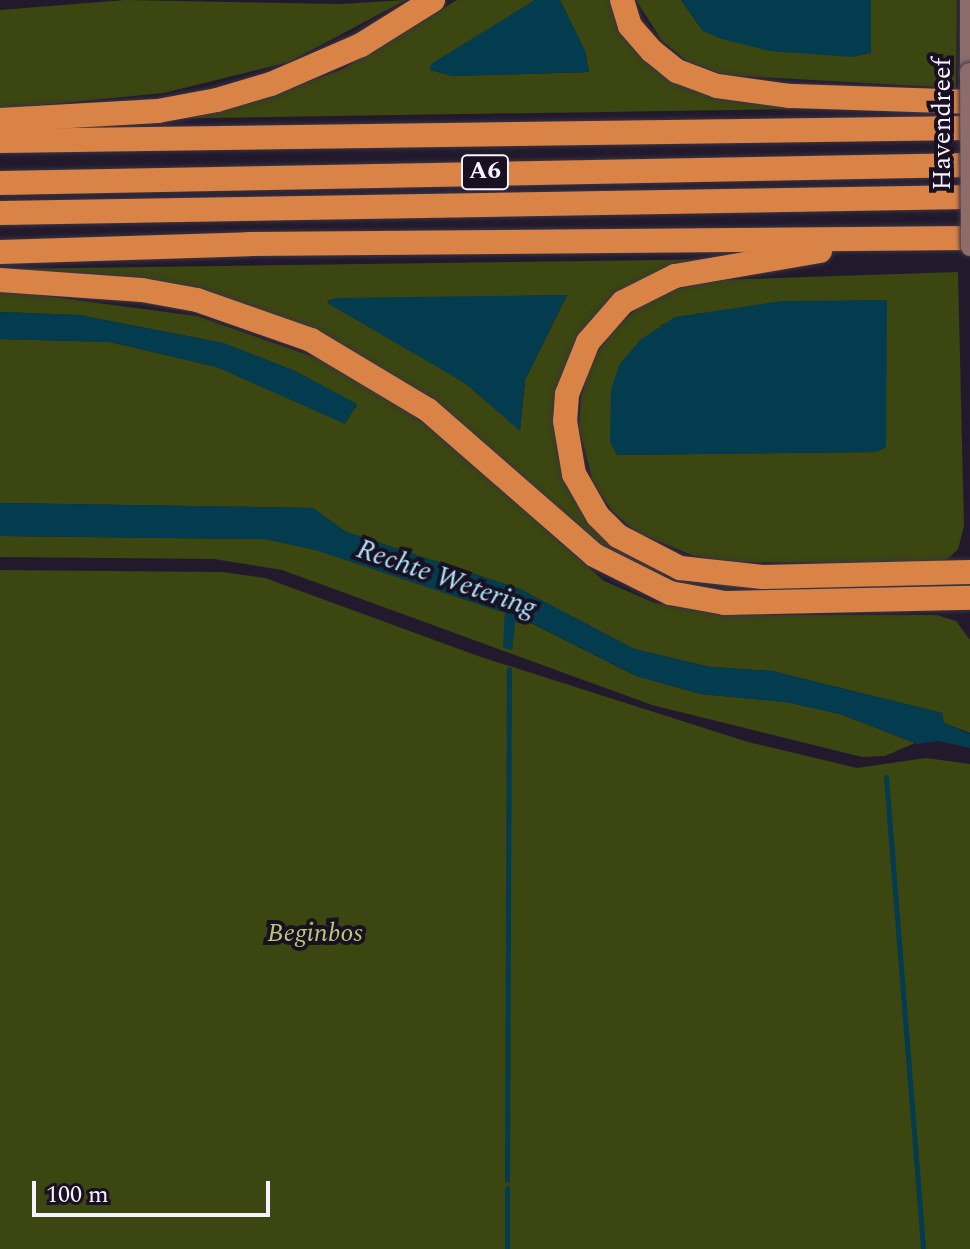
<!DOCTYPE html>
<html>
<head>
<meta charset="utf-8">
<style>
	body { margin:0 }
	#map { position:relative; width:970px; height:1249px; overflow:hidden; background:#221a2c; font-family:Spectral,serif }
	div>[style] { position:absolute }
	.green>* { inset:0; background:#3b4610 }
	.water>* { inset:0; background:#033c4e }
	.stream>* { height:5px; margin:-2.5px; padding:0 2.5px; transform-origin:2.5px; border-radius:2.5px; background:#033c4e }
	.roads { filter:drop-shadow(0 0 2px #3b3443) drop-shadow(0 0 2px #3b3443) }
	.secondary>* { height:18px; margin:-9px; padding:0 9px; transform-origin:9px; border-radius:9px; background:#8d6c69 }
	.highway>* { height:24px; margin:-12px; padding:0 12px; transform-origin:12px; border-radius:12px; background:#da8346 }
	.bridges { filter:drop-shadow(0 0 2px #3b3443) drop-shadow(0 0 2px #3b3443) }
	.secondary-bridge>* { height:18px; margin:-9px; padding:0 9px; transform-origin:9px; border-radius:9px; background:#8d6c69 }
	span { translate:-50% -50%; white-space:nowrap; text-align:center; line-height:1.15; -webkit-text-stroke:8px #191122; paint-order:stroke }
	.shield-label span { padding:2px 6px; background:#191122; border:2px solid; border-radius:6px; -webkit-text-stroke-width:0 }
	.shield-label { font-size:24px; color:#f7f2fe; font-weight:700 }
	.street-label { font-size:26px; color:#f7f2fe }
	.park-label { font-size:26px; color:#b6c978; font-style:italic }
	.water-label { font-size:28px; color:#abe2f9; font-style:italic }
	.scale { position:absolute; left:32px; top:1181px; width:238px; height:36px; box-sizing:border-box; border:4px solid #f7f2fe; border-top:0; padding-left:10px; font-size:24px; line-height:28px; white-space:nowrap; color:#f7f2fe; -webkit-text-stroke:6px #191122; paint-order:stroke }
</style>
</head>
<body>
<div id="map">
	<div class="green">
		<i style="clip-path:polygon(125px 0,341px 4px,406px 0,289px 62px,164px 93px,0 109px,0 10px)"></i>
		<i style="clip-path:polygon(457px 0,535px 0,430px 70px,453px 76px,589px 72px,585px 51px,560px 0,615px 0,659px 67px,932px 107px,136px 119px,288px 89px,341px 70px)"></i>
		<i style="clip-path:polygon(636px 0,681px 0,703px 31px,770px 51px,871px 53px,871px 0,957px 0,956px 88px,724px 75px,687px 61px,662px 41px)"></i>
		<i style="clip-path:polygon(evenodd,732px 259px,683px 266px,575px 350px,569px 476px,656px 565px,931px 583px,932px 590px,728px 588px,652px 570px,608px 551px,523px 484px,270px 318px,0 269px,732px 259px,567px 295px,525px 380px,520px 430px,465px 383px,327px 300px,567px 295px)"></i>
		<i style="clip-path:polygon(evenodd,958px 272px,964px 526px,958px 549px,949px 558px,932px 564px,734px 562px,694px 556px,636px 532px,613px 512px,593px 483px,579px 428px,581px 398px,590px 364px,612px 331px,640px 306px,675px 289px,721px 280px,958px 272px,700px 313px,886px 447px,876px 452px,618px 455px,661px 325px,700px 313px)"></i>
		<i style="clip-path:polygon(0 290px,197px 316px,328px 362px,393px 400px,443px 438px,604px 581px,655px 603px,743px 615px,937px 615px,956px 621px,970px 640px,970px 733px,944px 723px,942px 713px,772px 671px,710px 667px,634px 649px,520px 589px,346px 532px,313px 508px,0 503px,0 339px,110px 342px,217px 367px,345px 423px,357px 405px,295px 371px,223px 343px,79px 315px,0 312px)"></i>
		<i style="clip-path:polygon(0 536px,266px 539px,316px 550px,505px 613px,504px 648px,512px 649px,515px 615px,636px 676px,701px 694px,786px 702px,840px 714px,915px 743px,885px 756px,862px 757px,652px 705px,282px 570px,214px 559px,0 557px)"></i>
		<i style="clip-path:polygon(0 570px,222px 572px,265px 578px,478px 656px,748px 742px,857px 768px,926px 758px,970px 764px,970px 1249px,0 1249px)"></i>
	</div>
	<div class="water">
		<i style="clip-path:polygon(535px 0,560px 0,585px 51px,589px 72px,453px 76px,430px 70px,431px 64px)"></i>
		<i style="clip-path:polygon(681px 0,871px 0,871px 53px,853px 57px,770px 51px,722px 39px,703px 31px)"></i>
		<i style="clip-path:polygon(567px 295px,525px 380px,520px 431px,465px 383px,327px 303px,334px 298px)"></i>
		<i style="clip-path:polygon(887px 300px,886px 447px,876px 452px,617px 455px,610px 442px,611px 389px,620px 364px,640px 340px,675px 317px,782px 301px)"></i>
		<i style="clip-path:polygon(0 312px,79px 315px,223px 343px,295px 371px,357px 404px,345px 424px,217px 367px,110px 342px,0 339px)"></i>
		<i style="clip-path:polygon(0 503px,313px 508px,346px 532px,520px 589px,634px 649px,710px 667px,772px 671px,942px 713px,944px 723px,970px 734px,970px 748px,938px 741px,918px 744px,840px 714px,786px 702px,701px 694px,636px 676px,516px 615px,512px 650px,508px 649px,503px 647px,505px 613px,316px 550px,266px 539px,0 536px)"></i>
	</div>
	<div class="stream">
		<i style="left:886px;top:777px;width:473px;rotate:85.5deg"></i>
		<i style="left:507px;top:1180px;width:511px;rotate:-89.78deg"></i>
		<i style="left:507px;top:1249px;width:61px;rotate:-90deg"></i>
	</div>
	<div class="roads">
		<div class="secondary">
			<i style="left:969px;top:0;width:72px;rotate:90deg"></i>
		</div>
		<div class="highway">
			<i style="left:622px;top:0;width:27px;rotate:73deg"></i>
			<i style="left:630px;top:26px;width:33px;rotate:49deg"></i>
			<i style="left:652px;top:51px;width:32px;rotate:39deg"></i>
			<i style="left:677px;top:71px;width:43px;rotate:20.6deg"></i>
			<i style="left:717px;top:86px;width:74px;rotate:7.8deg"></i>
			<i style="left:790px;top:96px;width:180px;rotate:1.9deg"></i>
			<i style="left:0;top:120px;width:158px;rotate:-3.3deg"></i>
			<i style="left:158px;top:111px;width:60px;rotate:-10.6deg"></i>
			<i style="left:217px;top:100px;width:56px;rotate:-16.5deg"></i>
			<i style="left:271px;top:84px;width:98px;rotate:-23.4deg"></i>
			<i style="left:361px;top:45px;width:85px;rotate:-32deg"></i>
			<i style="left:0;top:141px;width:970px;rotate:-0.77deg"></i>
			<i style="left:0;top:183px;width:970px;rotate:-1.06deg"></i>
			<i style="left:0;top:213px;width:970px;rotate:-0.94deg"></i>
			<i style="left:820px;top:251px;width:147px;rotate:170.2deg"></i>
			<i style="left:675px;top:276px;width:58px;rotate:153.4deg"></i>
			<i style="left:623px;top:302px;width:53px;rotate:131.2deg"></i>
			<i style="left:588px;top:342px;width:56px;rotate:112deg"></i>
			<i style="left:567px;top:394px;width:27px;rotate:94deg"></i>
			<i style="left:565px;top:421px;width:54px;rotate:80.4deg"></i>
			<i style="left:574px;top:474px;width:48px;rotate:60.3deg"></i>
			<i style="left:598px;top:516px;width:28px;rotate:45deg"></i>
			<i style="left:618px;top:536px;width:70px;rotate:27.3deg"></i>
			<i style="left:680px;top:568px;width:83px;rotate:6.2deg"></i>
			<i style="left:763px;top:577px;width:207px;rotate:-1.4deg"></i>
			<i style="left:0;top:252px;width:249px;rotate:-1.8deg"></i>
			<i style="left:249px;top:244px;width:721px;rotate:-0.48deg"></i>
			<i style="left:0;top:280px;width:142px;rotate:4deg"></i>
			<i style="left:142px;top:290px;width:56px;rotate:10.3deg"></i>
			<i style="left:197px;top:300px;width:121px;rotate:19.3deg"></i>
			<i style="left:311px;top:340px;width:136px;rotate:30.9deg"></i>
			<i style="left:428px;top:410px;width:220px;rotate:41.1deg"></i>
			<i style="left:594px;top:555px;width:85px;rotate:26.6deg"></i>
			<i style="left:670px;top:593px;width:56px;rotate:10.3deg"></i>
			<i style="left:725px;top:603px;width:245px;rotate:-1.2deg"></i>
		</div>
	</div>
	<div class="bridges">
		<div class="secondary-bridge">
			<i style="left:969px;top:72px;width:175px;rotate:89.7deg"></i>
		</div>
	</div>
	<div class="shield-label">
		<span style="left:485px;top:172px">A6</span>
	</div>
	<div class="street-label">
		<span style="left:943px;top:124px;rotate:-90deg">Havendreef</span>
	</div>
	<div class="park-label">
		<span style="left:315px;top:934px">Beginbos</span>
	</div>
	<div class="water-label">
		<span style="left:446px;top:579px;rotate:19deg">Rechte Wetering</span>
	</div>
	<div class="scale">100 m</div>
</div>
</body>
</html>
